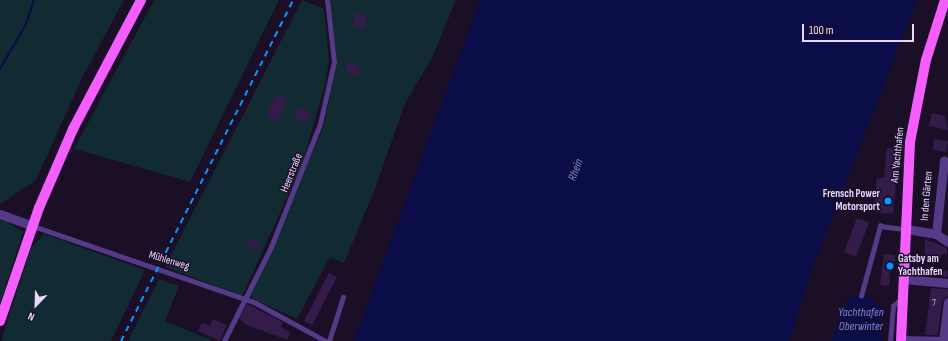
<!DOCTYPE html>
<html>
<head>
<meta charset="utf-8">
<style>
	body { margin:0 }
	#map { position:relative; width:948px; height:341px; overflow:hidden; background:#1b0f28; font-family:"Sofia Sans Condensed",sans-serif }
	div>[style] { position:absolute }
	.green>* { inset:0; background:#122a32 }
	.water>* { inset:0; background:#0a0d47 }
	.stream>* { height:2px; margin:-1px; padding:0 1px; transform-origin:1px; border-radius:1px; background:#0a0d47 }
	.building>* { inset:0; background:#331b4a }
	.lane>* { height:4.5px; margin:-2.25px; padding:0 2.25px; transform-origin:2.25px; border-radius:2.25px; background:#553a88 }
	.street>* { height:9px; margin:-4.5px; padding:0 4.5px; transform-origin:4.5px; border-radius:4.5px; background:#553a88 }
	.primary>* { height:10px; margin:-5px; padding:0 5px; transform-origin:5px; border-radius:5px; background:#f45eff }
	.rail>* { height:2px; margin-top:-1px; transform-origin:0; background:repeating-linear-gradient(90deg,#0398ff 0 6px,transparent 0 11px) }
	.dots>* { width:11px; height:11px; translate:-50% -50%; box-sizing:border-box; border:2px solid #1b0f28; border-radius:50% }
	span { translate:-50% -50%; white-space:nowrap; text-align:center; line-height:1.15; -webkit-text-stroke:3px #1b0f28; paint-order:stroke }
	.number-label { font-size:9px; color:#bba8d2 }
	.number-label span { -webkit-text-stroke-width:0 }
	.street-label { font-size:11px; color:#e8d7ff }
	.poi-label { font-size:11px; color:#e8d7ff; font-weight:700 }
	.right { translate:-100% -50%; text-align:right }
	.left { translate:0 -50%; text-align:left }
	.water-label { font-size:12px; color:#6588ff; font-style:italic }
	.north { position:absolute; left:16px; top:285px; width:40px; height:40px; -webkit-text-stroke:3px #1b0f28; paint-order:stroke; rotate:203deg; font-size:11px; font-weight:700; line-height:16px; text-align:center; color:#e8d7ff }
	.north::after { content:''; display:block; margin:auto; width:14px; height:18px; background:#e8d7ff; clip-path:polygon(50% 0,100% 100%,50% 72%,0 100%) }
	.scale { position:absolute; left:802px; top:24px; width:112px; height:18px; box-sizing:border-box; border:2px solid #e8d7ff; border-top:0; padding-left:5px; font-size:12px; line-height:14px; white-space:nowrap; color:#e8d7ff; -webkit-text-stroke:3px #1b0f28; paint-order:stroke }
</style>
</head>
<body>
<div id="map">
	<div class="green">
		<i style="clip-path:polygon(0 0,124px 0,82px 78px,36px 180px,0 204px)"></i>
		<i style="clip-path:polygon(154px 0,279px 0,190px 182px,74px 149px)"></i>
		<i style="clip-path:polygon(302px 0,324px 9px,329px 61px,325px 85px,302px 165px,242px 296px,165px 267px)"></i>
		<i style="clip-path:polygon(330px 0,456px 0,432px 58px,405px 103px,375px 189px,344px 263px,330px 257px,297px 319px,249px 297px,324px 125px,337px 61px)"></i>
		<i style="clip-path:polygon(0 217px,23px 232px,0 304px)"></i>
		<i style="clip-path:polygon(44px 234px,145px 270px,111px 341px,1px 341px,31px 248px)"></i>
		<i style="clip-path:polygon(159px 279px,179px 286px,165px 321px,213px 341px,128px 341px)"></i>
	</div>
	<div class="water">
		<i style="clip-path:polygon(480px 0,917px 0,813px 266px,789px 341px,354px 341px)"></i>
		<i style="clip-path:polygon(854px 296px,870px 298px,880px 305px,882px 341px,831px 341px,847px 300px)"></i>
	</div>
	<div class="stream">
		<i style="left:0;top:69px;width:52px;rotate:-60deg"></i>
		<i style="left:26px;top:24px;width:25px;rotate:-72deg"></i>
	</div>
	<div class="building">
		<i style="clip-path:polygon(356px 12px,367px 16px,363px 29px,352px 25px)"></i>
		<i style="clip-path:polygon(348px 62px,360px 66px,357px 76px,345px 72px)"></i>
		<i style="clip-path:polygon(276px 94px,288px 99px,278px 122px,266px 116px)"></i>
		<i style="clip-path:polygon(298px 107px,311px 112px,306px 124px,293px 118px)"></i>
		<i style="clip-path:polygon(932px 113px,945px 116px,948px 130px,929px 126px)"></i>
		<i style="clip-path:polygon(934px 139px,948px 141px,946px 152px,933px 150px)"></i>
		<i style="clip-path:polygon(887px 148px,899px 149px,893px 214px,874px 212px,877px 178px,884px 178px)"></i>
		<i style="clip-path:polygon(857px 218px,869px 222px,856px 257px,844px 252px)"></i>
		<i style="clip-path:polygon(250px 238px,261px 244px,258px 251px,246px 246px)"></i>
		<i style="clip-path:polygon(925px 239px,947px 248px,947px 254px,941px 254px,941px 258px,925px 258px)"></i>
		<i style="clip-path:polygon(884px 254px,895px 255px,895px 265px,890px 265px,889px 286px,880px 285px)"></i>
		<i style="clip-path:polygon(932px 269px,947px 271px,948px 277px,931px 275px)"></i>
		<i style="clip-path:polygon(329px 273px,337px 277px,312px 325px,304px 321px)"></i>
		<i style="clip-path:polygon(931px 288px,948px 289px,948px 296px,942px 301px,938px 335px,925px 335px)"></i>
		<i style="clip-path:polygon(247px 304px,283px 322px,281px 327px,290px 332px,287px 340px,245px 324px,239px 318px)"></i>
		<i style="clip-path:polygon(213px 319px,227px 325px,220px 341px,198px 331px,202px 323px,210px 326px)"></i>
	</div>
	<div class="lane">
		<i style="left:33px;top:226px;width:236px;rotate:19deg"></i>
		<i style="left:256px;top:303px;width:80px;rotate:28.5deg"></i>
		<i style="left:861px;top:296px;width:73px;rotate:-74.8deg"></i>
		<i style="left:880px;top:226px;width:26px;rotate:7deg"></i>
		<i style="left:224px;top:341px;width:105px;rotate:-63.4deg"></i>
		<i style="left:271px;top:247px;width:132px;rotate:-68.3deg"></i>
		<i style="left:320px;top:124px;width:64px;rotate:-77.3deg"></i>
		<i style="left:334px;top:62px;width:62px;rotate:-96.4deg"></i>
		<i style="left:329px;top:341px;width:46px;rotate:-72.3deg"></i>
		<i style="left:890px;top:341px;width:35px;rotate:-85deg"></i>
		<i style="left:893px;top:306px;width:11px;rotate:-41deg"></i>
	</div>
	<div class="street">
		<i style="left:0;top:214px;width:35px;rotate:20deg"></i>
		<i style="left:906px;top:229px;width:30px;rotate:9deg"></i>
		<i style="left:936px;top:234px;width:14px;rotate:34deg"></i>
		<i style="left:936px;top:234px;width:74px;rotate:-83.8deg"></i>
		<i style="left:903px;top:279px;width:45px;rotate:5.1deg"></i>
		<i style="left:901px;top:340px;width:43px;rotate:1.3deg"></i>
		<i style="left:943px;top:341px;width:39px;rotate:-83deg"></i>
	</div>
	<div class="primary">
		<i style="left:0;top:321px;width:120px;rotate:-71deg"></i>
		<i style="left:39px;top:208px;width:86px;rotate:-66.7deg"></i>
		<i style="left:73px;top:129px;width:146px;rotate:-62.2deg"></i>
		<i style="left:901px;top:341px;width:199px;rotate:-87.4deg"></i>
		<i style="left:910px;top:142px;width:84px;rotate:-79deg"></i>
		<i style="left:926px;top:60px;width:63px;rotate:-72.4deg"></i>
	</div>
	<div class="rail">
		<i style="left:121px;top:341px;width:382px;rotate:-63.2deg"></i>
	</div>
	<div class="dots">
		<i style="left:888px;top:201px;background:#0398ff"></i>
		<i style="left:890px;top:266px;background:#0398ff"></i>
	</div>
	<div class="number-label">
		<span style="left:934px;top:304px">7</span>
	</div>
	<div class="street-label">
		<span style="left:898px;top:155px;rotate:-84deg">Am Yachthafen</span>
		<span style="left:292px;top:173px;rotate:-68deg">Heerstraße</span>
		<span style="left:927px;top:196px;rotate:-85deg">In den Gärten</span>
		<span style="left:169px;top:261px;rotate:17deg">Mühlenweg</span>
	</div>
	<div class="poi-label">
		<span class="right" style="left:880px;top:201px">Frensch Power<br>Motorsport</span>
		<span class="left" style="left:898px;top:266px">Gatsby am<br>Yachthafen</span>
	</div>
	<div class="water-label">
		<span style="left:576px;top:170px;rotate:-70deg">Rhein</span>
		<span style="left:861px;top:320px">Yachthafen<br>Oberwinter</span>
	</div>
	<div class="north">N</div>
	<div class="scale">100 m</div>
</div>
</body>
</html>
